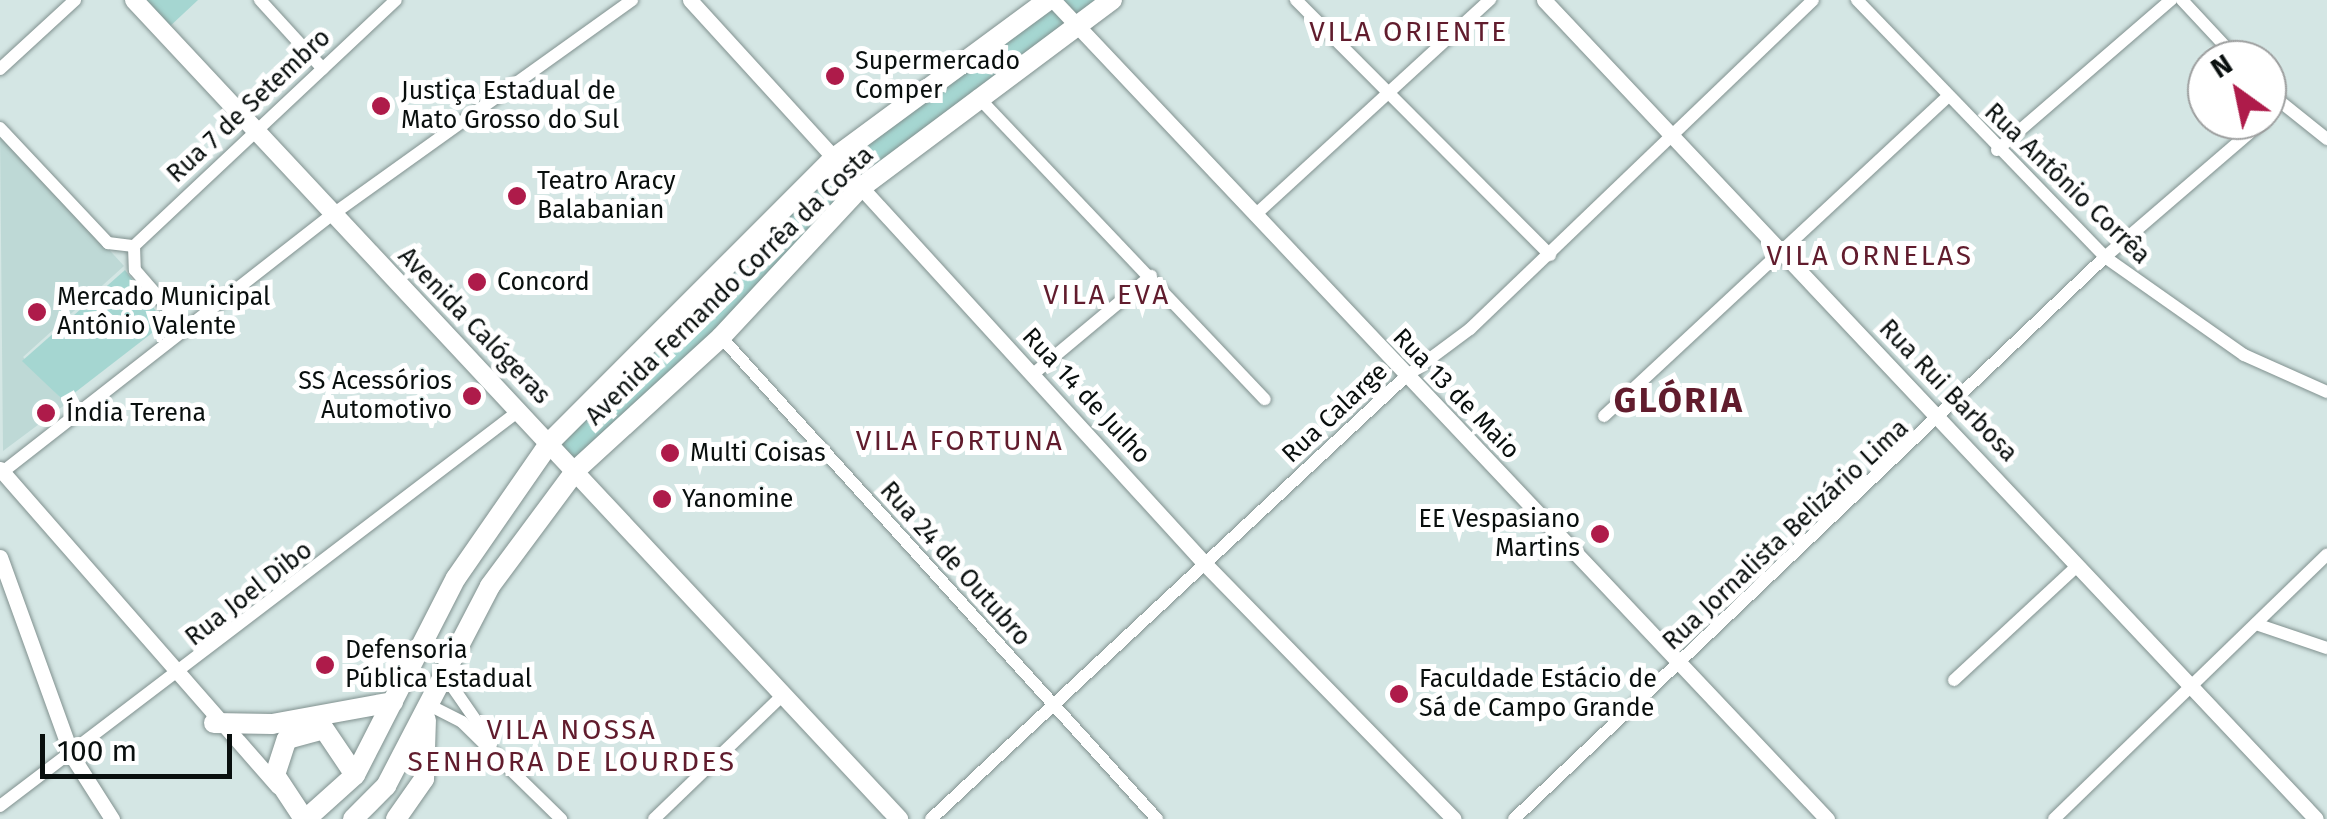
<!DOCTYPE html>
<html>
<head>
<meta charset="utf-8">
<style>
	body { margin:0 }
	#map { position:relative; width:2327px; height:819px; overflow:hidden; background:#d4e6e4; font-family:"Fira Sans",sans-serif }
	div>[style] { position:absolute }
	.built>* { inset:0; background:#bed9d6 }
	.green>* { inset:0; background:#a5d6d1 }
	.roads { filter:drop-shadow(0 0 2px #81918f) drop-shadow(0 0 2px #81918f) }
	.minor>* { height:12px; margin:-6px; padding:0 6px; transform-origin:6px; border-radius:6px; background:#fff }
	.tertiary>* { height:15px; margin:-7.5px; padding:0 7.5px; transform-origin:7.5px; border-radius:7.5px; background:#fff }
	.secondary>* { height:18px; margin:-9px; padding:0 9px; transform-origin:9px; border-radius:9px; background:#fff }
	.primary>* { height:20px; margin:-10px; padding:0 10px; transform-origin:10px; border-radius:10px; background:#fff }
	.dots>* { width:28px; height:28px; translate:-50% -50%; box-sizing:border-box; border:5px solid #fff; border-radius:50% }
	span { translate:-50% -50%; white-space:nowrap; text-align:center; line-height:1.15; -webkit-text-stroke:10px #fff; paint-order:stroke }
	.poi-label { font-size:25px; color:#090f0e }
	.left { translate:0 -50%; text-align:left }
	.right { translate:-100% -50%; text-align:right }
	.street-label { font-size:25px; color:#090f0e }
	.neighbourhood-label { font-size:28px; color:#611c2d; letter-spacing:2.5px }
	.district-label { font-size:35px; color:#611c2d; font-weight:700; letter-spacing:2.5px }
	.north { position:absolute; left:2187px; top:40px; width:100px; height:100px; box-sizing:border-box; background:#fff; border:2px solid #9d9f9f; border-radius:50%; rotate:327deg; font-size:28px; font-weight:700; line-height:40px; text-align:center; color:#090f0e }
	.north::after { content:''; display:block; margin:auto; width:35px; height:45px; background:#ae1b4a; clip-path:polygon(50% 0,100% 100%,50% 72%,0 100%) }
	.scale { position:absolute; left:40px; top:734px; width:192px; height:45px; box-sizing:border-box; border:5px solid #090f0e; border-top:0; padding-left:12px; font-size:30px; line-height:35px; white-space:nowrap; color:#090f0e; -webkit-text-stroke:8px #fff; paint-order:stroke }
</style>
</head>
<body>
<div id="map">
	<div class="built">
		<i style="clip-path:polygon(0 130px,124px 266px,23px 357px,66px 404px,3px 451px)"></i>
	</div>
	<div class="green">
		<i style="clip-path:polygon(142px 0,198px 0,168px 28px)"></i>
		<i style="clip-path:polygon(1048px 0,1112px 0,887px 165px,577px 469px,551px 441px,834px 158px)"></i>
		<i style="clip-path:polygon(125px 270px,165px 323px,64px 401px,22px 361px)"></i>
	</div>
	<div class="roads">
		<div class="minor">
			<i style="left:260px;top:0;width:93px;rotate:47.6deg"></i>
			<i style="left:1296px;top:0;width:360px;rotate:45.1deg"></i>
			<i style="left:1857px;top:0;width:357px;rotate:46deg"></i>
			<i style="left:2105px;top:257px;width:170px;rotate:35.2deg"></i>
			<i style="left:2244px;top:355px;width:91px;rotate:24deg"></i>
			<i style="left:2182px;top:0;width:82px;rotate:47deg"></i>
			<i style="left:0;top:69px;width:102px;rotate:-42.6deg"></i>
			<i style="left:2267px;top:91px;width:77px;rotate:38.7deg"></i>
			<i style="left:977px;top:96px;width:418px;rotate:46.5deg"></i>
			<i style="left:0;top:128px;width:158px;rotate:46.8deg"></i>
			<i style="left:108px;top:243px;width:26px;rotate:7deg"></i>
			<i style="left:1997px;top:150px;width:230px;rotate:-40.8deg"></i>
			<i style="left:1255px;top:215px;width:319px;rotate:-42.5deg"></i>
			<i style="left:134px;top:246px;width:359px;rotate:-43.2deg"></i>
			<i style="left:134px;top:246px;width:24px;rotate:88deg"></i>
			<i style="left:135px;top:270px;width:79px;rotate:49.1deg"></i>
			<i style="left:721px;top:337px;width:650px;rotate:47.87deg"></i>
			<i style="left:1032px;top:375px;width:155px;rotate:-39.8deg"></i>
			<i style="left:1604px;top:416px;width:467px;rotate:-42.9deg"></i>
			<i style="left:0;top:474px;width:421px;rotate:-38deg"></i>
			<i style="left:332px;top:215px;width:369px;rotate:-35.6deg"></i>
			<i style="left:2256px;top:624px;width:75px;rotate:18.7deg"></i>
			<i style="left:445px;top:676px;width:75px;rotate:55.3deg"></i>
			<i style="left:1954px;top:680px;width:169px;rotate:-42.8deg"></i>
			<i style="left:431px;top:706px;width:35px;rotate:27deg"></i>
			<i style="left:462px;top:722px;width:139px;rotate:44.4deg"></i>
			<i style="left:0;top:806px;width:654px;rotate:-37.29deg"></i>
			<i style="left:654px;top:819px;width:180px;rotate:-43.9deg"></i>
			<i style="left:931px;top:819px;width:647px;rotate:-42.99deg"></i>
			<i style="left:1404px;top:378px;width:82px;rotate:-36.6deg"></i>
			<i style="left:1470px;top:329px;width:475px;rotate:-43.8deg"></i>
			<i style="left:1514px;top:819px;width:816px;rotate:-43.56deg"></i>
			<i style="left:2105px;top:257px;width:210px;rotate:-40.7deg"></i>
			<i style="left:2054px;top:819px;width:380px;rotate:-44.1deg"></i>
		</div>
		<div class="tertiary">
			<i style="left:690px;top:0;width:764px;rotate:47.6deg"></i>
			<i style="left:1205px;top:564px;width:356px;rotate:45.7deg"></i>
			<i style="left:1053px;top:0;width:1127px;rotate:46.62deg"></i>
			<i style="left:1544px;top:0;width:1125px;rotate:46.69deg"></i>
			<i style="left:0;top:469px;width:422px;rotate:48.8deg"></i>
			<i style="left:0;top:557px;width:212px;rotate:70.1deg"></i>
			<i style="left:72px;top:756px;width:75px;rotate:57.6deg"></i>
		</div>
		<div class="secondary">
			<i style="left:134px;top:0;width:1121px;rotate:46.95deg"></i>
		</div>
		<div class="primary">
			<i style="left:214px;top:723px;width:58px;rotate:1deg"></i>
			<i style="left:272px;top:724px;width:123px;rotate:-10.3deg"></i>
			<i style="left:304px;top:819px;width:53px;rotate:-123.4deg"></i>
			<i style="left:275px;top:775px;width:38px;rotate:-72deg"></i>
			<i style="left:287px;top:739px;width:38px;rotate:-15deg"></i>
			<i style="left:324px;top:729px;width:55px;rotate:56deg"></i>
			<i style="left:306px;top:819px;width:66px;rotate:-41.9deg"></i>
			<i style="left:355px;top:775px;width:221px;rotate:-62.9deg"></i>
			<i style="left:456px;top:578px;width:167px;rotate:-55.3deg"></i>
			<i style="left:551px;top:441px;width:400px;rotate:-45deg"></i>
			<i style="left:834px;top:158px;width:266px;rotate:-36.4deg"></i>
			<i style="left:353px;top:819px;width:47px;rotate:-45deg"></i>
			<i style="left:386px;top:786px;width:225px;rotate:-62.5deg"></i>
			<i style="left:490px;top:586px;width:146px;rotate:-53.4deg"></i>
			<i style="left:577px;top:469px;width:195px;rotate:-42.5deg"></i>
			<i style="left:721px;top:337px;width:202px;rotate:-47deg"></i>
			<i style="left:859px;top:189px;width:316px;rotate:-36.8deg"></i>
			<i style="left:396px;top:819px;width:49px;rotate:-55deg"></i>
			<i style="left:424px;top:779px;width:59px;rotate:-88.1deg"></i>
		</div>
	</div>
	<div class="dots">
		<i style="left:835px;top:76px;background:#ae1b4a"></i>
		<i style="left:381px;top:106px;background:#ae1b4a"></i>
		<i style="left:517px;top:196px;background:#ae1b4a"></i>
		<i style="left:477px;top:282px;background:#ae1b4a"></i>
		<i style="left:37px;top:312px;background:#ae1b4a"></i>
		<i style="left:472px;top:396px;background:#ae1b4a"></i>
		<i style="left:46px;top:413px;background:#ae1b4a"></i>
		<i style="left:670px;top:453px;background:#ae1b4a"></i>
		<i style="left:662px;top:499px;background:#ae1b4a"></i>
		<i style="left:1600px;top:534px;background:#ae1b4a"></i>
		<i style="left:325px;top:665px;background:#ae1b4a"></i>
		<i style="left:1399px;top:694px;background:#ae1b4a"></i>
	</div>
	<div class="poi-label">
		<span class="left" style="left:855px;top:76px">Supermercado<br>Comper</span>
		<span class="left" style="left:401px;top:106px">Justiça Estadual de<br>Mato Grosso do Sul</span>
		<span class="left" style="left:537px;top:196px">Teatro Aracy<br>Balabanian</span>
		<span class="left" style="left:497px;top:282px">Concord</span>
		<span class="left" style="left:57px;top:312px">Mercado Municipal<br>Antônio Valente</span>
		<span class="right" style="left:452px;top:396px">SS Acessórios<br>Automotivo</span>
		<span class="left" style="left:66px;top:413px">Índia Terena</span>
		<span class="left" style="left:690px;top:453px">Multi Coisas</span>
		<span class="left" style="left:682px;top:499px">Yanomine</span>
		<span class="right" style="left:1580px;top:534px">EE Vespasiano<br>Martins</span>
		<span class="left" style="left:345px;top:665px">Defensoria<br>Pública Estadual</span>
		<span class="left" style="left:1419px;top:694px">Faculdade Estácio de<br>Sá de Campo Grande</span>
	</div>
	<div class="street-label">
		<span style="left:249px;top:106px;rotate:-43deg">Rua 7 de Setembro</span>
		<span style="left:2067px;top:184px;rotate:44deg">Rua Antônio Corrêa</span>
		<span style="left:730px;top:286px;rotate:-44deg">Avenida Fernando Corrêa da Costa</span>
		<span style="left:474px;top:326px;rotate:46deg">Avenida Calógeras</span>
		<span style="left:1948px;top:391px;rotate:46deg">Rua Rui Barbosa</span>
		<span style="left:1456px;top:394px;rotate:46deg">Rua 13 de Maio</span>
		<span style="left:1086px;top:396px;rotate:47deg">Rua 14 de Julho</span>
		<span style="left:1335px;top:413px;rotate:-43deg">Rua Calarge</span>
		<span style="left:1786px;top:535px;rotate:-43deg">Rua Jornalista Belizário Lima</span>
		<span style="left:955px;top:564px;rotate:48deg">Rua 24 de Outubro</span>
		<span style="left:249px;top:594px;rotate:-38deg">Rua Joel Dibo</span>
	</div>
	<div class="neighbourhood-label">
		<span style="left:1409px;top:32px">VILA ORIENTE</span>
		<span style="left:1870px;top:256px">VILA ORNELAS</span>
		<span style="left:1107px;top:295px">VILA EVA</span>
		<span style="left:960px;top:441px">VILA FORTUNA</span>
		<span style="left:572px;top:746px">VILA NOSSA<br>SENHORA DE LOURDES</span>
	</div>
	<div class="district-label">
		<span style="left:1679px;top:400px">GLÓRIA</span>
	</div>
	<div class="north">N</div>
	<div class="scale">100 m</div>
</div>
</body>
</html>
